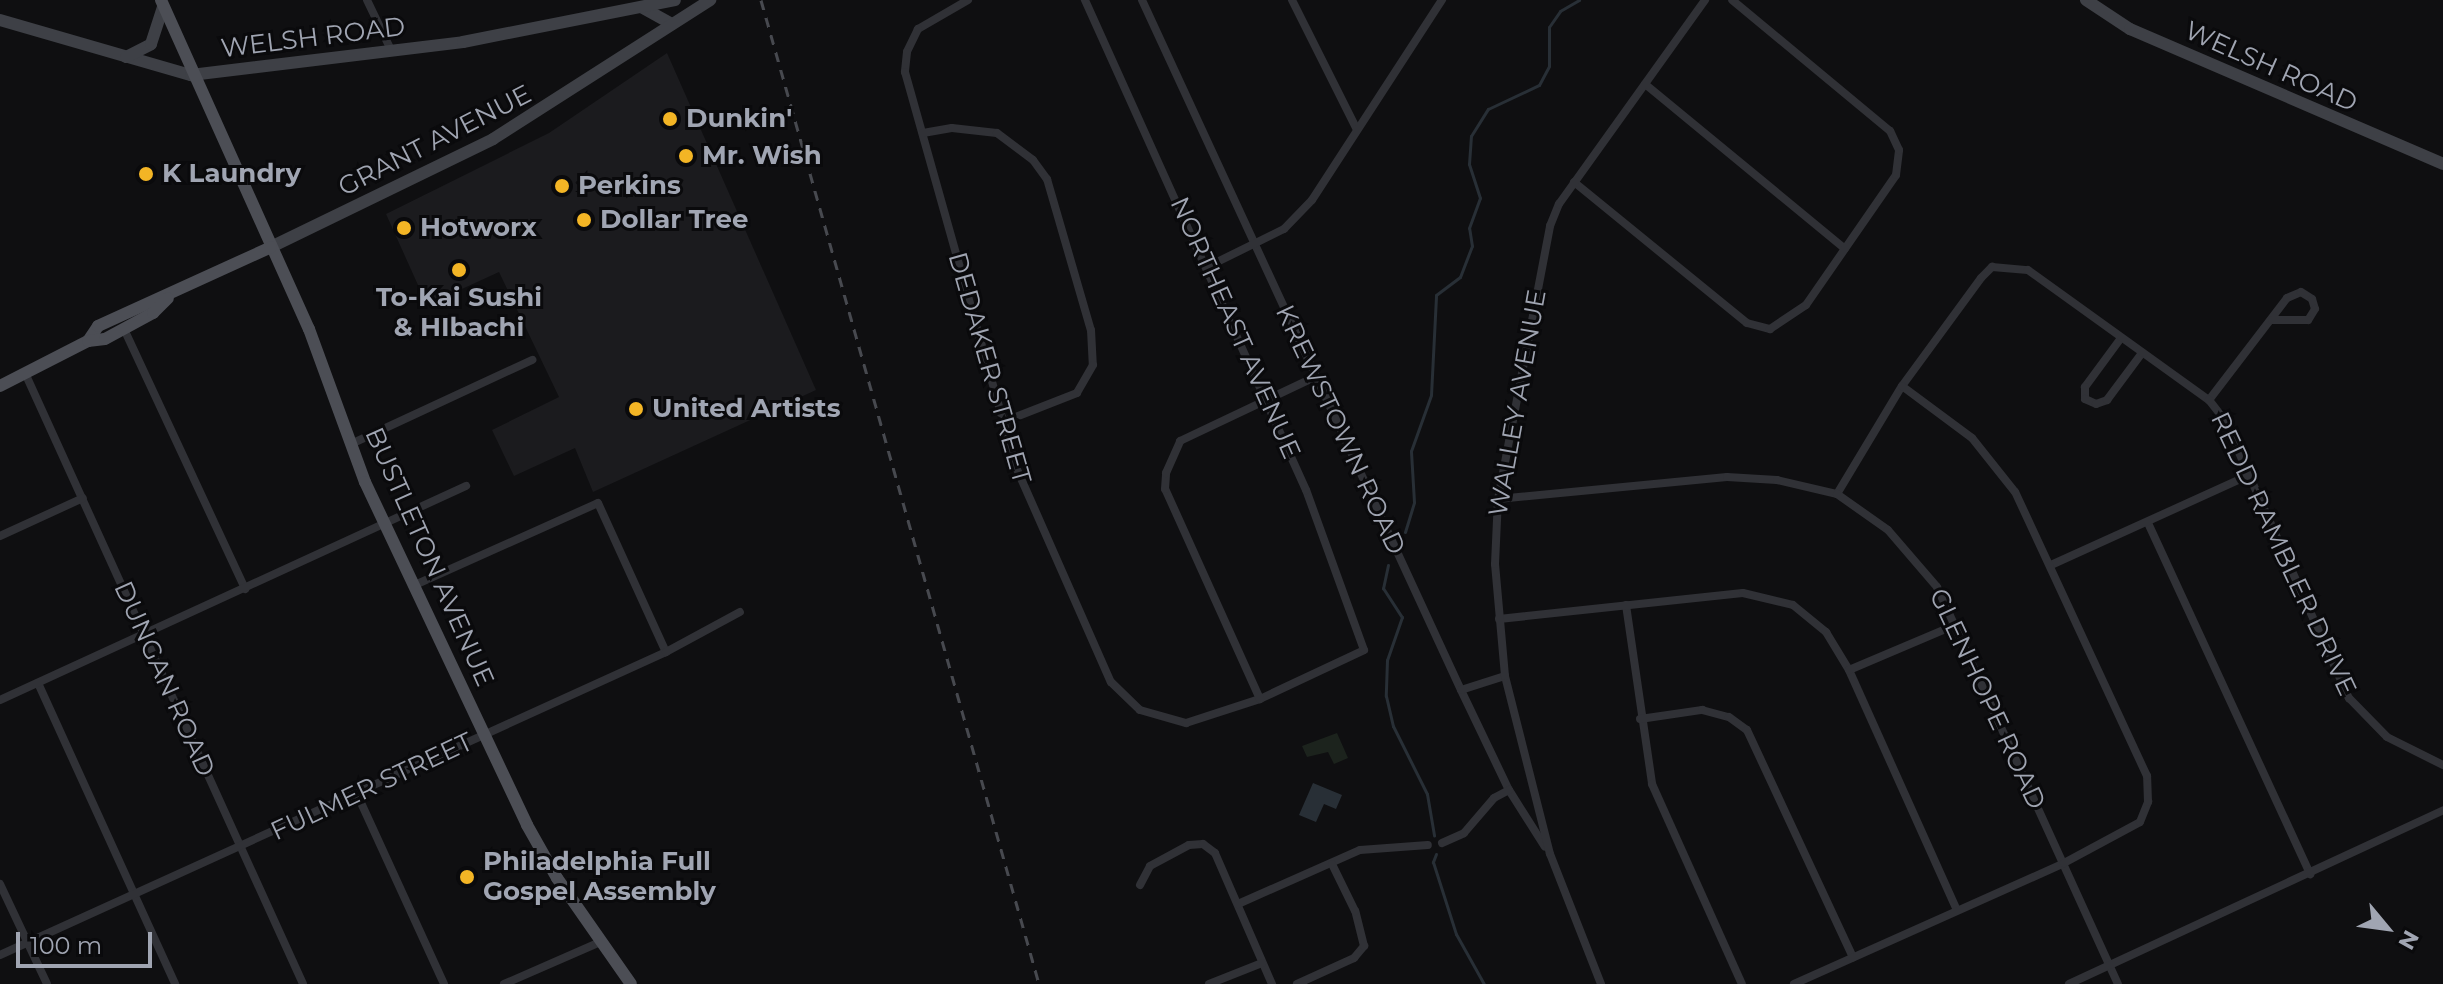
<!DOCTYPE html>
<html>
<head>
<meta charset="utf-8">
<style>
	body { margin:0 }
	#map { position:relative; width:2443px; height:984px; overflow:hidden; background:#0f0f11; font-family:Montserrat,sans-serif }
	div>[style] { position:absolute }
	.built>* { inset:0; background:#1b1b1e }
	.green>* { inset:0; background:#1c231d }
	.water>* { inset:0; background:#282f36 }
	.stream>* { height:3px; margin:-1.5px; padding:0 1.5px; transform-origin:1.5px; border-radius:1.5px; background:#282f36 }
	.street>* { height:8px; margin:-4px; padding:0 4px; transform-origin:4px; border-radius:4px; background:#303136 }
	.secondary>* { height:12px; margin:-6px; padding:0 6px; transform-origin:6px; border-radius:6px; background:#3e4046 }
	.primary>* { height:12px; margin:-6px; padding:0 6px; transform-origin:6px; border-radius:6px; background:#4c4e55 }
	.rail>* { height:3px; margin-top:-1.5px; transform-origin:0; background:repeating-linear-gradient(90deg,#47494f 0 10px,transparent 0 18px) }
	.dots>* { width:22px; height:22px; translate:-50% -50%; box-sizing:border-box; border:4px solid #0a0a0c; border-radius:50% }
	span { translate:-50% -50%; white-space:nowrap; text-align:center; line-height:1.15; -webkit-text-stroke:6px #0a0a0c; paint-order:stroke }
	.street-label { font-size:26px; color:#a0a5b2 }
	.poi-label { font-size:26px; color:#a0a5b2; font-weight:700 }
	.left { translate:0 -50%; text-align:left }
	.north { position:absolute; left:2347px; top:888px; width:80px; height:80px; -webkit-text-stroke:6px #0a0a0c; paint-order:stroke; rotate:119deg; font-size:22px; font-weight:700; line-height:32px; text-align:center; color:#a0a5b2 }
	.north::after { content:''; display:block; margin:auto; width:28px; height:36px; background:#a0a5b2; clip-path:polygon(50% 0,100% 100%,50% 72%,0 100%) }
	.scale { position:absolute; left:16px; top:932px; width:136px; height:36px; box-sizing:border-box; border:4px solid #a0a5b2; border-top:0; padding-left:10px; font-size:24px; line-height:28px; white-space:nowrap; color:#a0a5b2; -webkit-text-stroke:6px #0a0a0c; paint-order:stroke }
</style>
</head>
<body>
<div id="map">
	<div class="built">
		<i style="clip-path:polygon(667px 53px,816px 390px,593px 492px,575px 448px,514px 476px,492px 430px,559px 397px,499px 272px,427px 305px,386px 214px,549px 133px)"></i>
	</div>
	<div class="green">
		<i style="clip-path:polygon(1337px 733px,1348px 758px,1334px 764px,1328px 752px,1307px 757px,1302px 746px)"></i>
	</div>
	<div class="water">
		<i style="clip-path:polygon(1313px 783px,1342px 795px,1336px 809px,1324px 804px,1316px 822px,1299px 815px)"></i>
	</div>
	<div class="stream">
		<i style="left:1405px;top:532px;width:31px;rotate:-73deg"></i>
		<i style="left:1414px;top:502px;width:51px;rotate:-93.4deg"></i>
		<i style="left:1411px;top:451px;width:59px;rotate:-70.3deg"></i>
		<i style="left:1431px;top:395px;width:100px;rotate:-87.1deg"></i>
		<i style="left:1436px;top:295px;width:30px;rotate:-37deg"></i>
		<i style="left:1460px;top:277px;width:33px;rotate:-69deg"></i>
		<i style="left:1472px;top:246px;width:18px;rotate:-99deg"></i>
		<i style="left:1469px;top:228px;width:32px;rotate:-70deg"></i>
		<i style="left:1480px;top:198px;width:36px;rotate:-108deg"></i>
		<i style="left:1469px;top:164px;width:28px;rotate:-86deg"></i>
		<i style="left:1471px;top:136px;width:32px;rotate:-58deg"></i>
		<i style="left:1488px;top:109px;width:56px;rotate:-25.2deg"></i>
		<i style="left:1539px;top:85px;width:21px;rotate:-62deg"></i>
		<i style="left:1549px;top:66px;width:39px;rotate:-90deg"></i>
		<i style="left:1549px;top:27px;width:19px;rotate:-55deg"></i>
		<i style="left:1560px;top:11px;width:22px;rotate:-30deg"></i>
		<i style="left:1388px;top:565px;width:24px;rotate:102deg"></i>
		<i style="left:1383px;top:588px;width:35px;rotate:57deg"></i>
		<i style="left:1402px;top:617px;width:46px;rotate:109.2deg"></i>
		<i style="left:1387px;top:660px;width:36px;rotate:92deg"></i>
		<i style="left:1386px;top:696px;width:31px;rotate:77deg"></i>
		<i style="left:1393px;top:726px;width:76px;rotate:63.4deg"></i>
		<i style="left:1427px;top:794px;width:42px;rotate:80.3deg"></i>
		<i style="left:1436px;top:854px;width:9px;rotate:111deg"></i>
		<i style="left:1433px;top:862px;width:76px;rotate:72.3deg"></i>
		<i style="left:1456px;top:934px;width:57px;rotate:60.8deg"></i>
	</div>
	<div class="street">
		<i style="left:367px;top:0;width:55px;rotate:64.4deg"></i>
		<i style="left:968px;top:0;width:58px;rotate:149.9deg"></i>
		<i style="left:918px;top:29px;width:25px;rotate:116deg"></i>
		<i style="left:907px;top:52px;width:20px;rotate:96deg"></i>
		<i style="left:905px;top:72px;width:410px;rotate:74.3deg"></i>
		<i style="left:1016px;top:467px;width:235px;rotate:66.2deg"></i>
		<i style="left:1111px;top:682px;width:40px;rotate:44deg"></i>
		<i style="left:1140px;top:710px;width:48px;rotate:15.8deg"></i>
		<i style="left:1186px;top:723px;width:78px;rotate:-18deg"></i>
		<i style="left:1260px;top:699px;width:115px;rotate:-25.2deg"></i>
		<i style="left:1364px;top:650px;width:170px;rotate:-109.9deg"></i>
		<i style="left:1306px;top:490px;width:538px;rotate:-114.28deg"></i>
		<i style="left:1142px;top:0;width:760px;rotate:65.19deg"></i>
		<i style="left:1461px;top:690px;width:111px;rotate:64.4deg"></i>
		<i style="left:1509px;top:790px;width:67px;rotate:57.7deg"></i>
		<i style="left:1292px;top:0;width:145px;rotate:63.4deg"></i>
		<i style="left:1645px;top:84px;width:259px;rotate:39.5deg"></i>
		<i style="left:923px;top:133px;width:29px;rotate:-10deg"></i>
		<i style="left:952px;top:128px;width:45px;rotate:6.3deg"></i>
		<i style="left:997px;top:133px;width:45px;rotate:36.9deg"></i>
		<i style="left:1033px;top:160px;width:24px;rotate:54deg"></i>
		<i style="left:1047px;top:179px;width:157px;rotate:73.8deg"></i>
		<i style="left:1091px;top:330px;width:35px;rotate:87deg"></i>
		<i style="left:1093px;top:365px;width:32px;rotate:120deg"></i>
		<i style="left:1077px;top:393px;width:79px;rotate:158.6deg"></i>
		<i style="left:1574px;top:182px;width:223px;rotate:39.2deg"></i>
		<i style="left:1747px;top:323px;width:24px;rotate:15deg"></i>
		<i style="left:1770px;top:329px;width:43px;rotate:-33.7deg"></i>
		<i style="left:1806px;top:305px;width:158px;rotate:-55.3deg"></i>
		<i style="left:1896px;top:175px;width:25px;rotate:-83deg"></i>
		<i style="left:1899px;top:150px;width:21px;rotate:-115deg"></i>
		<i style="left:1890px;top:131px;width:205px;rotate:-140.3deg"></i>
		<i style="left:1209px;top:266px;width:84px;rotate:-26.3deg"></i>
		<i style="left:1284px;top:229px;width:40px;rotate:-46deg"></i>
		<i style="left:1312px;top:200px;width:239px;rotate:-57deg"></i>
		<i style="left:124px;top:329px;width:287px;rotate:65deg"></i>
		<i style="left:2121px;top:338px;width:61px;rotate:126.3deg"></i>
		<i style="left:2085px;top:387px;width:12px;rotate:90deg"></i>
		<i style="left:2085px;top:399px;width:12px;rotate:24deg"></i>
		<i style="left:2096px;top:404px;width:12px;rotate:-20deg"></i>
		<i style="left:2107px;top:400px;width:59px;rotate:-53.3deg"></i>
		<i style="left:25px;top:373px;width:671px;rotate:65.53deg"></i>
		<i style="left:2209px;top:400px;width:128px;rotate:-52.6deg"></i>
		<i style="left:2287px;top:298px;width:15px;rotate:-23deg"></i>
		<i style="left:2301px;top:292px;width:13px;rotate:32deg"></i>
		<i style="left:2312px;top:299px;width:10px;rotate:73deg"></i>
		<i style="left:2315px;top:309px;width:13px;rotate:122deg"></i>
		<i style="left:2308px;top:320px;width:36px;rotate:180deg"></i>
		<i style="left:351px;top:444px;width:200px;rotate:-24.9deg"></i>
		<i style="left:1837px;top:494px;width:126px;rotate:-59deg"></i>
		<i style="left:1902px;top:386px;width:134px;rotate:-53.8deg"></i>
		<i style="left:1981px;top:278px;width:16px;rotate:-45deg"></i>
		<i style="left:1992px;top:267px;width:36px;rotate:5deg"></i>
		<i style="left:2028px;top:270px;width:223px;rotate:35.7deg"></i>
		<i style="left:2209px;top:400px;width:24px;rotate:52deg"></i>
		<i style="left:2224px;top:419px;width:306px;rotate:65.9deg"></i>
		<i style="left:2349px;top:698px;width:54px;rotate:45.7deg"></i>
		<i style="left:2387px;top:737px;width:63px;rotate:26.6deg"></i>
		<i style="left:1498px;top:499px;width:230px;rotate:-5.5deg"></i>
		<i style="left:1727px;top:477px;width:50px;rotate:3.4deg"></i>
		<i style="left:1777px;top:480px;width:62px;rotate:13.1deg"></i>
		<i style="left:1837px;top:494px;width:62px;rotate:35.2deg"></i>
		<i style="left:1888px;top:530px;width:75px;rotate:49.3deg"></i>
		<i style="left:1937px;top:587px;width:436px;rotate:65.5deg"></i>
		<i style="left:2148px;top:523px;width:387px;rotate:65.2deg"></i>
		<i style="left:0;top:536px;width:91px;rotate:-24.6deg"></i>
		<i style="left:2051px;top:565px;width:215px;rotate:-24.4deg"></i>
		<i style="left:417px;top:584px;width:198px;rotate:-24.1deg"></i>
		<i style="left:598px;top:503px;width:164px;rotate:65.5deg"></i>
		<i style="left:1626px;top:605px;width:181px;rotate:81.7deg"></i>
		<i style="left:1652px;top:784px;width:219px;rotate:65.8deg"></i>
		<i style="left:1499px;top:619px;width:245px;rotate:-6.1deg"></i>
		<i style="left:1743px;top:593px;width:51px;rotate:13.5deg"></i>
		<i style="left:1793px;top:605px;width:43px;rotate:39.3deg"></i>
		<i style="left:1826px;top:632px;width:44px;rotate:58.8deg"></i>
		<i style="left:1849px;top:670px;width:263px;rotate:65.8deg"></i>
		<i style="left:1849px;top:670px;width:115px;rotate:-23deg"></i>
		<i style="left:38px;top:683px;width:331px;rotate:65.5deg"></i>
		<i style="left:1461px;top:690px;width:46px;rotate:-17.7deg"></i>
		<i style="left:1260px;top:699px;width:230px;rotate:-114.3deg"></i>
		<i style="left:1165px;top:489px;width:16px;rotate:-86deg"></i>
		<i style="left:1166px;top:473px;width:35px;rotate:-66deg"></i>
		<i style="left:1180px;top:441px;width:149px;rotate:-25.4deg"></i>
		<i style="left:0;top:700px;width:513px;rotate:-24.67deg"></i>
		<i style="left:1640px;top:719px;width:63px;rotate:-8.3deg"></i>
		<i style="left:1702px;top:710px;width:28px;rotate:15deg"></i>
		<i style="left:1729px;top:717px;width:22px;rotate:36deg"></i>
		<i style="left:1747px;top:730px;width:251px;rotate:65deg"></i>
		<i style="left:357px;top:794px;width:209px;rotate:65.4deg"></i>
		<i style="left:1442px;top:843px;width:24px;rotate:-24deg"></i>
		<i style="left:1464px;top:833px;width:46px;rotate:-49.4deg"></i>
		<i style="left:1494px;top:798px;width:17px;rotate:-28deg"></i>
		<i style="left:0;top:884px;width:110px;rotate:64.8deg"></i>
		<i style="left:1140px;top:885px;width:21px;rotate:-62deg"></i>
		<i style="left:1150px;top:866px;width:44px;rotate:-28.3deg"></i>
		<i style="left:1189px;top:845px;width:14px;rotate:-4deg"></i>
		<i style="left:1203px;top:844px;width:15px;rotate:37deg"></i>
		<i style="left:1215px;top:853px;width:143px;rotate:66.5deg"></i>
		<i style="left:1238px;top:904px;width:133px;rotate:-23.9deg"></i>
		<i style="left:1360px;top:850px;width:68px;rotate:-4.2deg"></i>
		<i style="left:0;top:955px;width:732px;rotate:-24.46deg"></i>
		<i style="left:666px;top:652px;width:84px;rotate:-28.4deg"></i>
		<i style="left:504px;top:984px;width:105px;rotate:-23.6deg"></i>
		<i style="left:1209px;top:984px;width:57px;rotate:-21.6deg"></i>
		<i style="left:1297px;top:984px;width:63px;rotate:-24.5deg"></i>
		<i style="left:1354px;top:958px;width:16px;rotate:-50deg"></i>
		<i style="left:1364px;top:946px;width:36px;rotate:-104deg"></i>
		<i style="left:1355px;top:911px;width:52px;rotate:-116.1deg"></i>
		<i style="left:1601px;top:984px;width:140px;rotate:-111.4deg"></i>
		<i style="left:1550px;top:854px;width:184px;rotate:-104.2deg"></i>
		<i style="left:1505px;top:676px;width:112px;rotate:-95.1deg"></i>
		<i style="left:1495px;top:564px;width:65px;rotate:-87.4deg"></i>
		<i style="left:1498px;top:499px;width:278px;rotate:-79.2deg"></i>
		<i style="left:1550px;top:226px;width:24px;rotate:-68deg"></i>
		<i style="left:1559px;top:204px;width:251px;rotate:-54.4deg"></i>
		<i style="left:1794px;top:984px;width:296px;rotate:-24.1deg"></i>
		<i style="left:2064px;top:863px;width:86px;rotate:-28.3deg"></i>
		<i style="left:2140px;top:822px;width:22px;rotate:-68deg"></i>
		<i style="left:2148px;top:802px;width:26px;rotate:-92deg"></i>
		<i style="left:2147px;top:776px;width:313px;rotate:-114.9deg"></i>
		<i style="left:2015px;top:492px;width:69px;rotate:-128.5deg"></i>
		<i style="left:1972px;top:438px;width:87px;rotate:-143.4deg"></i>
		<i style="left:2069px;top:984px;width:412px;rotate:-24.9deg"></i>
	</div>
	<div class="secondary">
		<i style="left:2086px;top:0;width:53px;rotate:33.4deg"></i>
		<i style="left:2130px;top:29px;width:341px;rotate:23.3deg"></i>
		<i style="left:643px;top:8px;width:33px;rotate:29deg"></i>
		<i style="left:0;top:20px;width:199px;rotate:16.1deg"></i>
		<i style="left:191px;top:75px;width:274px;rotate:-6.9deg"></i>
		<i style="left:463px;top:42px;width:216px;rotate:-11.2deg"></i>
		<i style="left:126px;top:57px;width:28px;rotate:-27deg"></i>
		<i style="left:151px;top:44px;width:39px;rotate:-72deg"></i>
		<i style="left:271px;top:247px;width:247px;rotate:-25.9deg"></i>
		<i style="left:493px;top:139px;width:258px;rotate:-32.6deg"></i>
	</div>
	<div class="primary">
		<i style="left:161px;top:0;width:361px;rotate:65.8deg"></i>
		<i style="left:309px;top:329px;width:163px;rotate:69.9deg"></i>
		<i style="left:365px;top:482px;width:379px;rotate:64.7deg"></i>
		<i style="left:527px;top:825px;width:61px;rotate:60.5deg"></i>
		<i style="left:557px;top:878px;width:129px;rotate:55.1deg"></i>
		<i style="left:88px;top:341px;width:18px;rotate:-56deg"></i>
		<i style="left:98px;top:326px;width:190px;rotate:-24.5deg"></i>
		<i style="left:0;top:386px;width:99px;rotate:-27.1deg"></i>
		<i style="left:88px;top:341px;width:17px;rotate:-7deg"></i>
		<i style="left:105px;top:339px;width:55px;rotate:-28.4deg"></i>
		<i style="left:153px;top:313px;width:21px;rotate:-45deg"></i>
	</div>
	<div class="rail">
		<i style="left:761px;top:0;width:1023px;rotate:74.22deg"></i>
	</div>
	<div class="dots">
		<i style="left:670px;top:119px;background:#f3b525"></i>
		<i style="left:686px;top:156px;background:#f3b525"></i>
		<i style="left:146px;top:174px;background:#f3b525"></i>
		<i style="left:562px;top:186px;background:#f3b525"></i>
		<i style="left:584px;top:220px;background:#f3b525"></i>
		<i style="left:404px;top:228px;background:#f3b525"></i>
		<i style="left:459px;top:270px;background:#f3b525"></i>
		<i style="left:636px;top:409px;background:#f3b525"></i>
		<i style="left:467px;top:877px;background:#f3b525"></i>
	</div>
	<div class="street-label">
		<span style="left:313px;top:38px;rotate:-7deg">WELSH ROAD</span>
		<span style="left:2271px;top:67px;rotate:24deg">WELSH ROAD</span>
		<span style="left:435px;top:141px;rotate:-27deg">GRANT AVENUE</span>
		<span style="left:1235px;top:328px;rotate:66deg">NORTHEAST AVENUE</span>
		<span style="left:989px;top:368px;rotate:74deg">DEDAKER STREET</span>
		<span style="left:1518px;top:403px;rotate:-80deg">WALLEY AVENUE</span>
		<span style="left:1340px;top:430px;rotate:65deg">KREWSTOWN ROAD</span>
		<span style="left:2283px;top:554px;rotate:65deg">REDD RAMBLER DRIVE</span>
		<span style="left:429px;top:557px;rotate:66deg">BUSTLETON AVENUE</span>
		<span style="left:164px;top:679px;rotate:66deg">DUNGAN ROAD</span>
		<span style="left:1987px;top:699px;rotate:65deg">GLENHOPE ROAD</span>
		<span style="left:372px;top:787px;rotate:-25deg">FULMER STREET</span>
	</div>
	<div class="poi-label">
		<span class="left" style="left:686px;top:119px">Dunkin'</span>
		<span class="left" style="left:702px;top:156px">Mr. Wish</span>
		<span class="left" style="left:162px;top:174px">K Laundry</span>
		<span class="left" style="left:578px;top:186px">Perkins</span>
		<span class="left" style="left:600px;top:220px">Dollar Tree</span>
		<span class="left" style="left:420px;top:228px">Hotworx</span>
		<span style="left:459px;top:313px">To-Kai Sushi<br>&amp; HIbachi</span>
		<span class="left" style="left:652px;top:409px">United Artists</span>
		<span class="left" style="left:483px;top:877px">Philadelphia Full<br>Gospel Assembly</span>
	</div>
	<div class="north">N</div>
	<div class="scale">100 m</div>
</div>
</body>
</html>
